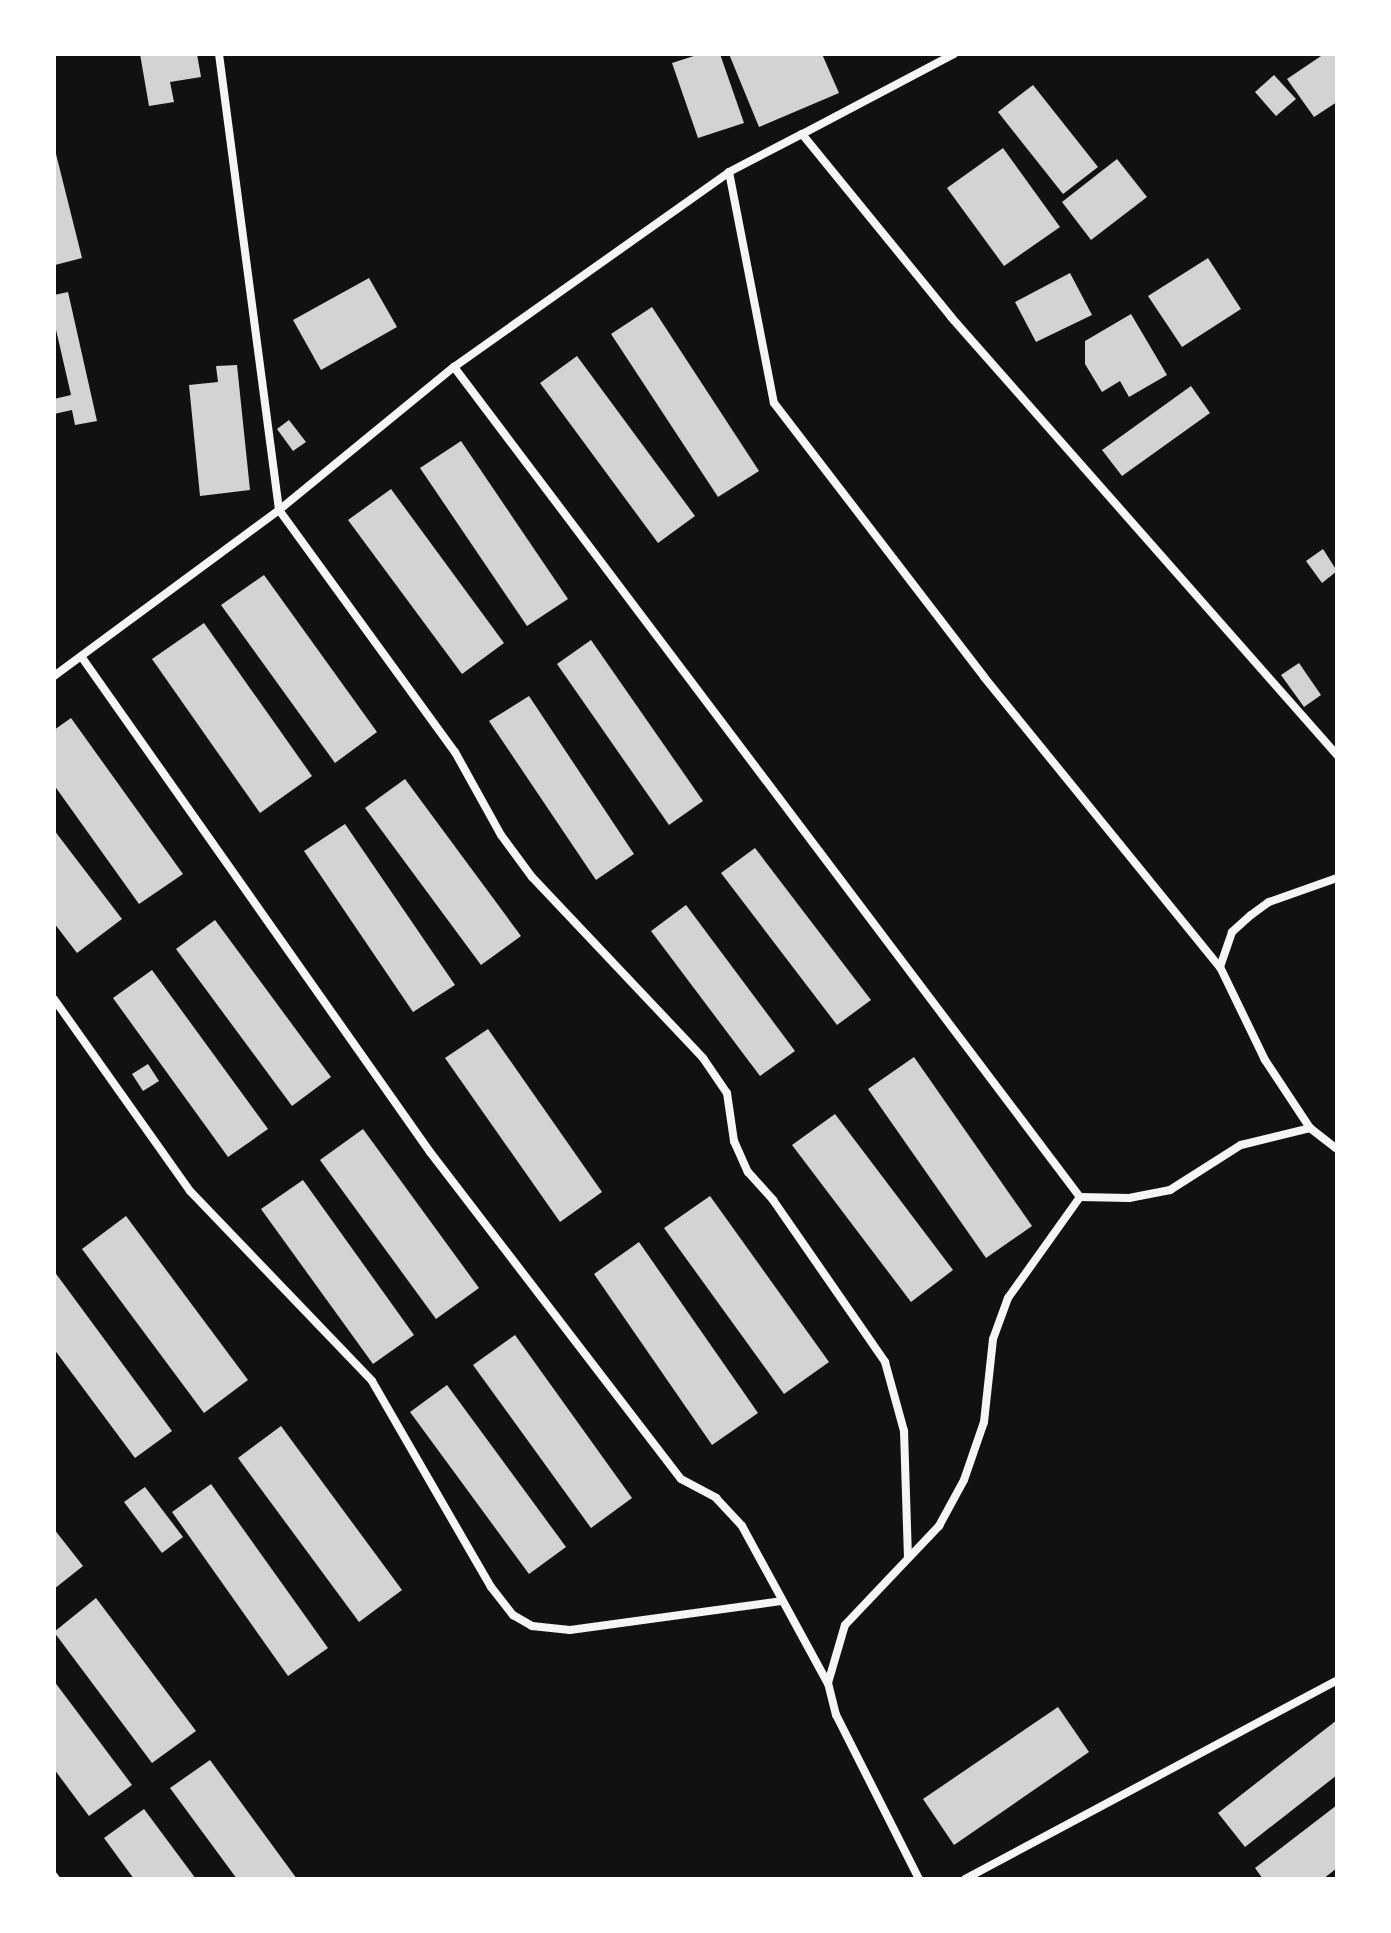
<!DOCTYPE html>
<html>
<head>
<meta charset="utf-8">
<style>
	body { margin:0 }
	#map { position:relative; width:1391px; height:1933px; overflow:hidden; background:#111; font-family:Cabin,sans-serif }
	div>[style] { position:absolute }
	.building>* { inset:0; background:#d3d3d3 }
	.minor>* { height:8px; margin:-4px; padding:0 4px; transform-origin:4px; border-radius:4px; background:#f5f5f5 }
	span { translate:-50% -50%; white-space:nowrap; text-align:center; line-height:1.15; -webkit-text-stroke:6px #fff; paint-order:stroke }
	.frame { position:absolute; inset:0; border:56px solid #fff; pointer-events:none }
</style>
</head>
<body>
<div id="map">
	<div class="building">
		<i style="clip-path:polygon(140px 54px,197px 54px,201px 77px,170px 82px,174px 102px,149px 106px)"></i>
		<i style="clip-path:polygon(700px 54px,720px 54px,744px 123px,698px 138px,672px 63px)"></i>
		<i style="clip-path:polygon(729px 54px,822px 54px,839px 93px,759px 127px)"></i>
		<i style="clip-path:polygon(1324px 54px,1337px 54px,1337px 102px,1314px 117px,1287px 79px)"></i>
		<i style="clip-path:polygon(1274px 75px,1296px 99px,1276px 116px,1255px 92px)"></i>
		<i style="clip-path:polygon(1033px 85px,1098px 167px,1063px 194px,998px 112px)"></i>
		<i style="clip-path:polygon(1003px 148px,1060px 227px,1004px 266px,947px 188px)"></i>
		<i style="clip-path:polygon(55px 150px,82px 258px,55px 265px,54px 259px)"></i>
		<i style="clip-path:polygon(1117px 159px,1147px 197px,1091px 240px,1062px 202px)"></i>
		<i style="clip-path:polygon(1208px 258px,1241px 309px,1182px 347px,1148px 296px)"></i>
		<i style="clip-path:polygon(1070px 273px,1092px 315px,1036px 342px,1015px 302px)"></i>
		<i style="clip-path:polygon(369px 278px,397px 327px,321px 370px,293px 320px)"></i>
		<i style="clip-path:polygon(68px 292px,97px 421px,75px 425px,72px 410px,54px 414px,54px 399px,71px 395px,54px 321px,54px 295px)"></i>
		<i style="clip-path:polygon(652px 307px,759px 471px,718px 497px,611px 334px)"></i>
		<i style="clip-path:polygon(1131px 314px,1167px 375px,1129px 397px,1120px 381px,1102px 392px,1085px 364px,1085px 341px)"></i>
		<i style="clip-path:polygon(577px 356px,695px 516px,658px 543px,540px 383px)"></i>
		<i style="clip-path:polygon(237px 365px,250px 490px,200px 496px,189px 385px,218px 382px,216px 366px)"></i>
		<i style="clip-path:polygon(1191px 386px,1210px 413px,1122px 476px,1102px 450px)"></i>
		<i style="clip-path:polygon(289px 420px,306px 442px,293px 451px,277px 429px)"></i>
		<i style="clip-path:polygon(461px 441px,568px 599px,527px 626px,420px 468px)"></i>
		<i style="clip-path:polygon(391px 489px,504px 643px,462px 674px,348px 520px)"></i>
		<i style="clip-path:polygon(1323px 549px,1337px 571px,1322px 583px,1306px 561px)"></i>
		<i style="clip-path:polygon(264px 575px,377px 732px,335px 763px,221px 605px)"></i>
		<i style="clip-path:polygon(204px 623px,312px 776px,260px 813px,152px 659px)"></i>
		<i style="clip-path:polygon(591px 640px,703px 801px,669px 825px,557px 664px)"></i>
		<i style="clip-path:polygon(1299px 663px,1321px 695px,1304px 707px,1281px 675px)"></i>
		<i style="clip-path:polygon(529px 696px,634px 854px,596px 880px,489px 721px)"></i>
		<i style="clip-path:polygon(71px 718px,183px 874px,139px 904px,54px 785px,54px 730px)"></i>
		<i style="clip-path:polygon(405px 779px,521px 936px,481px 965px,365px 808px)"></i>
		<i style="clip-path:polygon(345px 824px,455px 985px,413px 1012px,304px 851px)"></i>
		<i style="clip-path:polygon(54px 830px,122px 919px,77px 953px,54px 923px)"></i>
		<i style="clip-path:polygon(755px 848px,871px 1000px,837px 1025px,721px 873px)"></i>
		<i style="clip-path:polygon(686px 905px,795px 1051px,760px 1076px,651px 931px)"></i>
		<i style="clip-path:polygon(215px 920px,331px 1077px,292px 1106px,176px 949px)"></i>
		<i style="clip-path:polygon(152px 970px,268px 1129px,228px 1157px,113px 998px)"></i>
		<i style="clip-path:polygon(488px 1029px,602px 1192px,560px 1222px,445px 1058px)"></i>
		<i style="clip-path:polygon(914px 1057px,1032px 1226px,986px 1258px,868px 1089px)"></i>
		<i style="clip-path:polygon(148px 1064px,159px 1081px,143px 1091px,132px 1074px)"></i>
		<i style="clip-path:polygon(835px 1114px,953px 1270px,911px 1302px,792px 1145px)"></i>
		<i style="clip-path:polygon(363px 1129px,479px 1288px,436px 1319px,320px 1160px)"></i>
		<i style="clip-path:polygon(303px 1180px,414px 1335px,373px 1364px,261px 1209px)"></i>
		<i style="clip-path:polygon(710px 1196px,829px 1362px,784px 1394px,664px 1228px)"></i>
		<i style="clip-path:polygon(126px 1216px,248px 1380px,204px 1413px,82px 1249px)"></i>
		<i style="clip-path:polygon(639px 1242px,758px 1413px,712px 1445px,594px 1274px)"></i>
		<i style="clip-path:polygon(54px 1271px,172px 1431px,135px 1458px,54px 1349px)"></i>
		<i style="clip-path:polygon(515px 1335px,632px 1498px,591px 1528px,473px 1365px)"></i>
		<i style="clip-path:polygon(447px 1385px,566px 1547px,529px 1574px,410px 1412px)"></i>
		<i style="clip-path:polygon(281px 1426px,402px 1590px,359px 1622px,238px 1458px)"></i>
		<i style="clip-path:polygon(211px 1484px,328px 1648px,288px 1676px,172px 1512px)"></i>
		<i style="clip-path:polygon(145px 1487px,183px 1537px,162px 1553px,124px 1502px)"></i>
		<i style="clip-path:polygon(54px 1529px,83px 1566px,54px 1589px)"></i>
		<i style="clip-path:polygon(96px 1598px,196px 1731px,152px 1763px,54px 1632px)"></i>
		<i style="clip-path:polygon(54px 1681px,132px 1785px,89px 1816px,54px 1769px)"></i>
		<i style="clip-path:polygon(1058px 1707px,1089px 1752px,954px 1845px,923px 1799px)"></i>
		<i style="clip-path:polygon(1337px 1720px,1337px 1775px,1245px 1847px,1218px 1813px)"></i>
		<i style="clip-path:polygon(210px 1760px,297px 1879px,237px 1879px,170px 1788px)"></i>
		<i style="clip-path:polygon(1337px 1805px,1337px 1868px,1323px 1879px,1263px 1879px,1255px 1868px)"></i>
		<i style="clip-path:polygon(144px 1809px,196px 1879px,134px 1879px,104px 1838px)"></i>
	</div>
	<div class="minor">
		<i style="left:219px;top:54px;width:460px;rotate:82.5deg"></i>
		<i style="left:279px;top:510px;width:299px;rotate:54deg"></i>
		<i style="left:455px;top:752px;width:95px;rotate:61deg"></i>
		<i style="left:501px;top:835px;width:52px;rotate:53.6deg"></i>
		<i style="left:532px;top:877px;width:249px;rotate:46.6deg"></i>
		<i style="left:703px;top:1058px;width:42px;rotate:55.6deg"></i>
		<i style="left:727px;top:1093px;width:49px;rotate:81.7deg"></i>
		<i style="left:734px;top:1141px;width:34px;rotate:66deg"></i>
		<i style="left:748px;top:1172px;width:38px;rotate:48deg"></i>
		<i style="left:773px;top:1200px;width:197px;rotate:55.3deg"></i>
		<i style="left:885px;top:1362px;width:72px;rotate:74.6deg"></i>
		<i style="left:904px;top:1431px;width:126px;rotate:88.2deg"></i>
		<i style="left:954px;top:54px;width:172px;rotate:152.2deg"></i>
		<i style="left:802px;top:134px;width:236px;rotate:50.8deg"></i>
		<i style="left:951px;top:317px;width:584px;rotate:48.61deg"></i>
		<i style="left:729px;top:172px;width:235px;rotate:79deg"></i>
		<i style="left:774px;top:403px;width:345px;rotate:52.5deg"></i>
		<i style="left:984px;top:677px;width:374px;rotate:50.9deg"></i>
		<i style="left:454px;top:367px;width:1040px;rotate:52.98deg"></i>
		<i style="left:83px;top:659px;width:603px;rotate:54.86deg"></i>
		<i style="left:430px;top:1152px;width:412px;rotate:52.5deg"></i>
		<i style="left:681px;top:1479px;width:40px;rotate:28deg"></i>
		<i style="left:716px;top:1498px;width:38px;rotate:47deg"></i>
		<i style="left:742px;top:1526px;width:178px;rotate:61.4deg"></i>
		<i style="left:54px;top:676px;width:280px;rotate:-36.4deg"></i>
		<i style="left:279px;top:510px;width:226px;rotate:-39.3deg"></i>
		<i style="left:454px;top:367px;width:337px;rotate:-35.3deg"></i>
		<i style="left:729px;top:172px;width:82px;rotate:-27.5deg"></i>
		<i style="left:54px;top:999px;width:235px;rotate:54.7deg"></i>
		<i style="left:190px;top:1191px;width:263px;rotate:46.2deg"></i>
		<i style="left:372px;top:1381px;width:238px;rotate:60deg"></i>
		<i style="left:491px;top:1587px;width:36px;rotate:52deg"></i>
		<i style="left:513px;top:1615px;width:22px;rotate:30deg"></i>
		<i style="left:532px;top:1626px;width:38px;rotate:6deg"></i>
		<i style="left:570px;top:1630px;width:213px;rotate:-7.8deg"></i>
		<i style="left:1310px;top:1128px;width:34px;rotate:38deg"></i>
		<i style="left:54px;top:1876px;width:4px;rotate:56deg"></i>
		<i style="left:919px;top:1879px;width:184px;rotate:-116.8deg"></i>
		<i style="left:836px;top:1715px;width:33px;rotate:-104deg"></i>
		<i style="left:828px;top:1683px;width:60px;rotate:-73.7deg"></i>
		<i style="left:845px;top:1625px;width:137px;rotate:-46.5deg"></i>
		<i style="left:939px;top:1526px;width:52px;rotate:-61.5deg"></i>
		<i style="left:964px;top:1480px;width:61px;rotate:-71deg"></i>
		<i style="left:984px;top:1422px;width:83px;rotate:-83.8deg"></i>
		<i style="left:993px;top:1339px;width:44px;rotate:-69.9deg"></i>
		<i style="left:1008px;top:1298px;width:124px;rotate:-54.5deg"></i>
		<i style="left:1080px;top:1197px;width:49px;rotate:1.2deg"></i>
		<i style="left:1129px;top:1198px;width:42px;rotate:-11deg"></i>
		<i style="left:1170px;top:1190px;width:84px;rotate:-32.4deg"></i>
		<i style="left:1241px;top:1145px;width:71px;rotate:-13.8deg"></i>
		<i style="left:1310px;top:1128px;width:82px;rotate:-123.5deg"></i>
		<i style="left:1265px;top:1060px;width:103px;rotate:-115.8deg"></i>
		<i style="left:1220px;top:967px;width:37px;rotate:-71deg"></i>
		<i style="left:1232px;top:932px;width:25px;rotate:-42deg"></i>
		<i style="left:1251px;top:915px;width:22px;rotate:-36deg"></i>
		<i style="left:1269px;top:902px;width:72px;rotate:-19.4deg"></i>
		<i style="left:965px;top:1879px;width:422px;rotate:-28.1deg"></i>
	</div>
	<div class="frame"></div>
</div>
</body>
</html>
